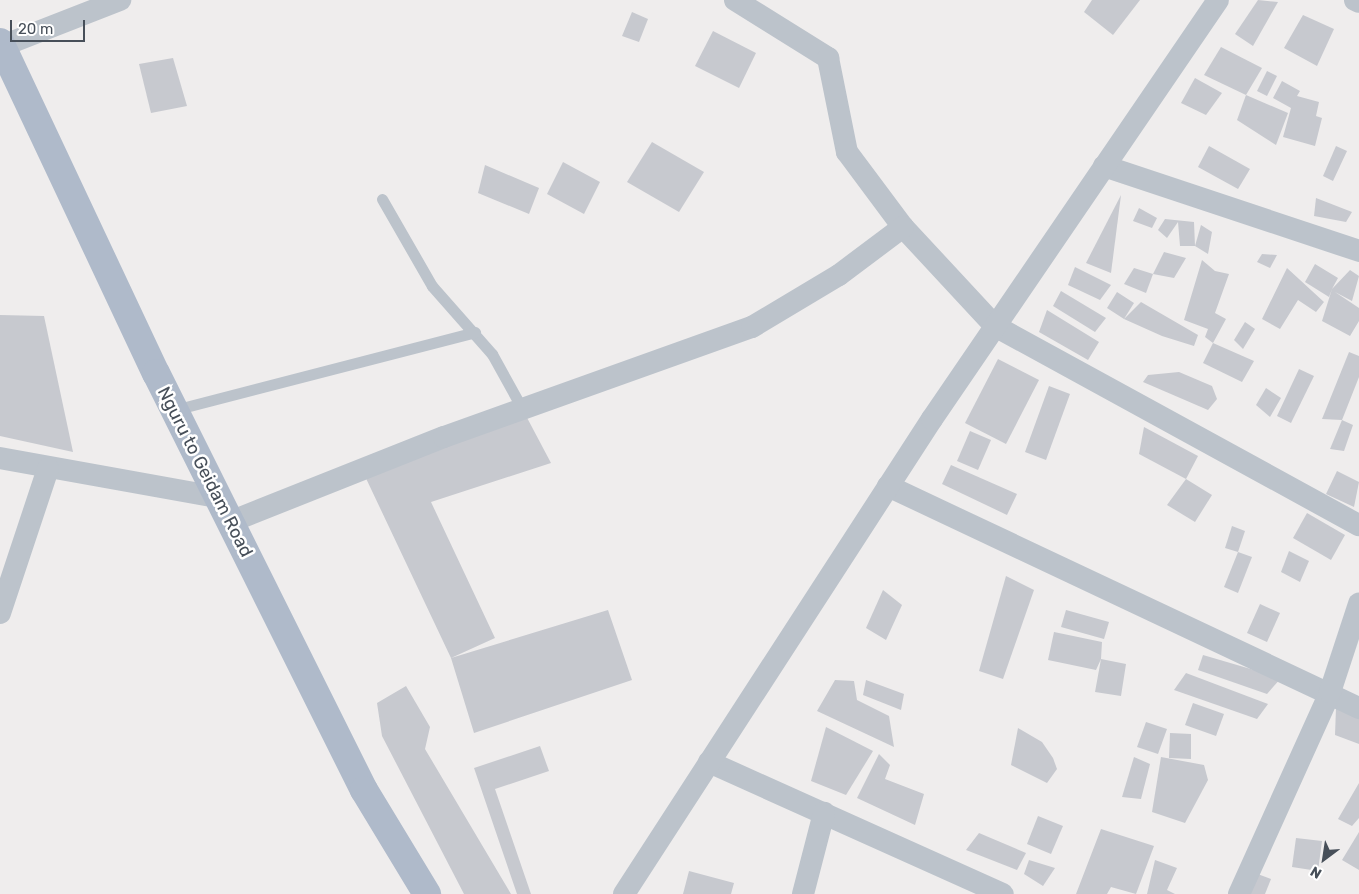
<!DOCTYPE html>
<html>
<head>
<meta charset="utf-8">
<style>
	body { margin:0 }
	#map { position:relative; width:1359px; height:894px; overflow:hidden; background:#efeded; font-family:Rubik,sans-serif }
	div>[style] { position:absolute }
	.building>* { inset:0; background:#c7c9cf }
	.lane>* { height:11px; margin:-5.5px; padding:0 5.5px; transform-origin:5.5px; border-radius:5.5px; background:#bcc3cb }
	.street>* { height:22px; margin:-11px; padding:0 11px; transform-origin:11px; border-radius:11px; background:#bcc3cb }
	.primary>* { height:28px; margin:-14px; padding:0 14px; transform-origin:14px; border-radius:14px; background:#afbaca }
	span { translate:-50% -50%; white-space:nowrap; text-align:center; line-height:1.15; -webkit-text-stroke:5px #fff; paint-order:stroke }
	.street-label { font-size:18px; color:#474f59 }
	.north { position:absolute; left:1299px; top:834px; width:50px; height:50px; -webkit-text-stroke:4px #fff; paint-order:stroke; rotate:211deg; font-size:14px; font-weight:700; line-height:20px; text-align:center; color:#474f59 }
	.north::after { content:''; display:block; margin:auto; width:18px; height:22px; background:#474f59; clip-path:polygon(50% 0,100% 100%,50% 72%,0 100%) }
	.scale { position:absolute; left:10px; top:20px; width:75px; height:22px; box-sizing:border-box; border:2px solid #474f59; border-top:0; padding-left:6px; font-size:15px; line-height:18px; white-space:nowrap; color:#474f59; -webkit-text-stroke:4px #fff; paint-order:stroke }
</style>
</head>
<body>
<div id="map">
	<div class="building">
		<i style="clip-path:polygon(1092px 0,1140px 0,1113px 35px,1084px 12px)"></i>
		<i style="clip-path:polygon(1258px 0,1278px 2px,1253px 46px,1235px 34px)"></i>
		<i style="clip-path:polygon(632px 12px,648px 19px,639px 42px,622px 36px)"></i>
		<i style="clip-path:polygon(1303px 15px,1334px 29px,1317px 66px,1284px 48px)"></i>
		<i style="clip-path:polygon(713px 31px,756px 53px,739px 88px,695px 66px)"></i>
		<i style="clip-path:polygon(1221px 47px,1262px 68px,1246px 95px,1204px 75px)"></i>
		<i style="clip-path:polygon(173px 58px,187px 106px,151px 113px,139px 64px)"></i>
		<i style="clip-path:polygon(1267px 71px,1277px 76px,1267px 96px,1257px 91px)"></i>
		<i style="clip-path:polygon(1195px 78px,1222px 93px,1206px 115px,1181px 103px)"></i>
		<i style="clip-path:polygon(1282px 81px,1300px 91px,1297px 96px,1319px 102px,1316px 116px,1322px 118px,1315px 146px,1283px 137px,1291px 108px,1273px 98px)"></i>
		<i style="clip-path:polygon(1246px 95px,1288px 113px,1276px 145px,1237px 120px)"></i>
		<i style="clip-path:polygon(652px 142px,704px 172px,679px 212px,627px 182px)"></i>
		<i style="clip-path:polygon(1209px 146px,1250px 169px,1238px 189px,1198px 167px)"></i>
		<i style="clip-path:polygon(1336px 146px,1347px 151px,1333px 181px,1323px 176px)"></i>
		<i style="clip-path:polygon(563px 162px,600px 182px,584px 214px,547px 194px)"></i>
		<i style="clip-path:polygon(485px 165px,539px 188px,529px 214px,478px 193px)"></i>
		<i style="clip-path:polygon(1121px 195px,1111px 273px,1086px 263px)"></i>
		<i style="clip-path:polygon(1316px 198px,1352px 212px,1346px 222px,1314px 216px)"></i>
		<i style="clip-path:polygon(1139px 208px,1157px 218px,1152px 228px,1133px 221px)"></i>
		<i style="clip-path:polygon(1165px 219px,1194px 222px,1195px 246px,1180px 246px,1178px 222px,1167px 238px,1158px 230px)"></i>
		<i style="clip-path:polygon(1201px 225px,1212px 232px,1208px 254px,1195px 246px)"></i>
		<i style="clip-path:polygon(1164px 252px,1186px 258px,1174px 278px,1153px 274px)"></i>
		<i style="clip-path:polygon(1262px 254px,1277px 255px,1270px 268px,1257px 262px)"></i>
		<i style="clip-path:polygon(1202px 260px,1215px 271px,1229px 274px,1215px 313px,1226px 319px,1213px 343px,1205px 337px,1208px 329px,1184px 320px)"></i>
		<i style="clip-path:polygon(1315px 264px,1338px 278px,1332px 289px,1350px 270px,1359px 276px,1352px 301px,1335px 292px,1359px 308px,1359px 321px,1350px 336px,1322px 321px,1332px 289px,1329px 297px,1305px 282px)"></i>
		<i style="clip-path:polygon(1075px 267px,1111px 285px,1100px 300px,1068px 285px)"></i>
		<i style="clip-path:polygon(1134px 268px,1153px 274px,1146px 293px,1124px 284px)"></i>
		<i style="clip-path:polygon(1287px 268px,1324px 302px,1316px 312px,1298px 300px,1280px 329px,1262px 319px)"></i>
		<i style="clip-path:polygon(1061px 291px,1106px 318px,1095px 332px,1053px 306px)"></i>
		<i style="clip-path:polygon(1117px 292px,1134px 303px,1124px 319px,1141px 302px,1198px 335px,1194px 346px,1162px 336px,1124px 319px,1107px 308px)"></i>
		<i style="clip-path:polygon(1047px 310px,1099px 342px,1088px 360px,1039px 332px)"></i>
		<i style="clip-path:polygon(0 315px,44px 316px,73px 452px,0 436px)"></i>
		<i style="clip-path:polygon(1245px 322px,1255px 329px,1243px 349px,1234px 340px)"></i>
		<i style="clip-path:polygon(1213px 343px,1254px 361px,1242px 382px,1203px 363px)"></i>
		<i style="clip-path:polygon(1349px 352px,1359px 356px,1359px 377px,1342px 420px,1322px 419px)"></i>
		<i style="clip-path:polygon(998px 359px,1039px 380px,1006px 444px,965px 423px)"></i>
		<i style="clip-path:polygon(1299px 369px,1314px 376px,1291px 423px,1277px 416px)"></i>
		<i style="clip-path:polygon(1179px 372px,1212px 386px,1217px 399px,1208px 410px,1143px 382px,1148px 375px)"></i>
		<i style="clip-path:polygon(1049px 386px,1070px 394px,1046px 460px,1025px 452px)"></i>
		<i style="clip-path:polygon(1266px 388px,1281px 398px,1270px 417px,1256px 405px)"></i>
		<i style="clip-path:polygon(524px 412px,551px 463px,431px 502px,495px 638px,451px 658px,608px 610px,632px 680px,474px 733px,451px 658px,363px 472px)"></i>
		<i style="clip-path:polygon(1342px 420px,1353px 425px,1344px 451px,1330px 449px)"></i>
		<i style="clip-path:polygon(1144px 427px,1198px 456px,1186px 479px,1139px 454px)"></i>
		<i style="clip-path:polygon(970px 431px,991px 440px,978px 470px,957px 461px)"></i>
		<i style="clip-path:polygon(951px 465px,1017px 494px,1007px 515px,942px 484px)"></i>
		<i style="clip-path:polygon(1337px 471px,1359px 482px,1354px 507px,1326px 494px)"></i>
		<i style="clip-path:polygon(1186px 479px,1212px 495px,1195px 522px,1167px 505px)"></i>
		<i style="clip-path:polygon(1307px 513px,1345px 535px,1331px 560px,1293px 538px)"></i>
		<i style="clip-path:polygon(1232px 526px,1245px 531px,1238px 552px,1225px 548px)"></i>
		<i style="clip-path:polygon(1289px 551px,1309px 561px,1300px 582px,1281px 572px)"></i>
		<i style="clip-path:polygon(1238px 552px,1252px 557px,1238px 593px,1224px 587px)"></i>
		<i style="clip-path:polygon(1006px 576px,1034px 590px,1003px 679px,979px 671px)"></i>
		<i style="clip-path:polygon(883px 590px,902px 605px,886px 640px,866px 628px)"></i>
		<i style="clip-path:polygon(1260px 604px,1280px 613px,1267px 642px,1247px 633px)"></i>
		<i style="clip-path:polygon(1066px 610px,1109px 622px,1104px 639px,1061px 627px)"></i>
		<i style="clip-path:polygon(1054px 632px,1102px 642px,1101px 659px,1126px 664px,1121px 696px,1095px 692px,1101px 659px,1096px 670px,1048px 660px)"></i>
		<i style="clip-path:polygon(1203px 655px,1281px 678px,1267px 694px,1198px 670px)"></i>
		<i style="clip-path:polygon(1186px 673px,1268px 704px,1257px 719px,1174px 690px)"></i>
		<i style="clip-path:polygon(835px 680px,854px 681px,857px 700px,889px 716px,894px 747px,817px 711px)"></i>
		<i style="clip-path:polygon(866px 680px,904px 694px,901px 710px,863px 695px)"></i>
		<i style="clip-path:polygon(406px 686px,430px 727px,425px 749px,511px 894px,464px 894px,382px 736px,377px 703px)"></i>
		<i style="clip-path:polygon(1193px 703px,1224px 714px,1216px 736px,1185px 725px)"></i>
		<i style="clip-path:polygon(1336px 708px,1359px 718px,1359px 744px,1335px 735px)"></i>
		<i style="clip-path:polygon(1146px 722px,1167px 729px,1158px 754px,1137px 747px)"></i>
		<i style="clip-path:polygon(826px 727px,873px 751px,846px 795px,811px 781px)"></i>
		<i style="clip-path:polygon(1018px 728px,1042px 742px,1053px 758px,1057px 769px,1047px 783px,1011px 765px)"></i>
		<i style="clip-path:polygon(1170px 733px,1191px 734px,1191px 759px,1169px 758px)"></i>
		<i style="clip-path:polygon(540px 746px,549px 771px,495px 789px,531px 894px,517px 894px,474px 768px)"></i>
		<i style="clip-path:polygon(879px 754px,890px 765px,885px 779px,924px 794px,915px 825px,857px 798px)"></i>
		<i style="clip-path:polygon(1134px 757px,1150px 764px,1141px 799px,1122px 797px)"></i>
		<i style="clip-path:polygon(1161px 757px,1204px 765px,1208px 780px,1185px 823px,1152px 812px)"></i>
		<i style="clip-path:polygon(1359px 783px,1359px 818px,1352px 826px,1338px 819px)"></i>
		<i style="clip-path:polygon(1038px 816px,1063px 826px,1051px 854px,1027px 844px)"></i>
		<i style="clip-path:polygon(1101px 829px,1154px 846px,1136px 894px,1111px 887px,1107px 894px,1076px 894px)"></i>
		<i style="clip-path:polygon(1359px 832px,1359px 870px,1342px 860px)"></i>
		<i style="clip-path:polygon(979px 833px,1026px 853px,1017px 870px,966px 850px)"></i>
		<i style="clip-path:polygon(1296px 838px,1322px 841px,1318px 871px,1292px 867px)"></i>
		<i style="clip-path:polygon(1029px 860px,1055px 868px,1043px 886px,1024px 874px)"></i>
		<i style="clip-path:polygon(1155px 860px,1177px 868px,1167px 890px,1175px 894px,1147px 894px)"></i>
		<i style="clip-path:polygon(689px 871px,734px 883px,731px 894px,683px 894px)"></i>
		<i style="clip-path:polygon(1255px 873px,1271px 879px,1265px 894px,1248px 894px)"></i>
	</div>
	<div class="lane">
		<i style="left:382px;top:199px;width:100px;rotate:60.1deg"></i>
		<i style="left:432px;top:286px;width:91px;rotate:48.6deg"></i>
		<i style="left:492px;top:354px;width:66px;rotate:61.1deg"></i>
		<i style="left:174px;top:410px;width:311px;rotate:-14.5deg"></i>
	</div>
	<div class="street">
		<i style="left:735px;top:0;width:110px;rotate:31.9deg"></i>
		<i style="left:828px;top:58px;width:96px;rotate:78.6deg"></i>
		<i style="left:847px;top:152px;width:94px;rotate:53.3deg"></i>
		<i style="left:903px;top:227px;width:135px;rotate:47.1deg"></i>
		<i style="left:995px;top:326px;width:415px;rotate:28.7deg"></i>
		<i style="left:1355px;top:0;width:4px;rotate:27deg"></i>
		<i style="left:2px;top:46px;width:127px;rotate:-21.3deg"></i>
		<i style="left:1104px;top:166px;width:269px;rotate:18.4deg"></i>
		<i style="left:0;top:458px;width:220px;rotate:10.2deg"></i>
		<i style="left:888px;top:486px;width:521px;rotate:25.24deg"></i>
		<i style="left:230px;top:522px;width:230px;rotate:-21.7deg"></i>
		<i style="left:444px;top:437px;width:327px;rotate:-19.7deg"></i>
		<i style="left:752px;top:327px;width:101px;rotate:-30.9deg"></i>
		<i style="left:839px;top:275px;width:80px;rotate:-36.9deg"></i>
		<i style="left:0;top:613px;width:152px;rotate:-71.6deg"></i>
		<i style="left:709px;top:762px;width:322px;rotate:24.2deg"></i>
		<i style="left:624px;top:894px;width:566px;rotate:-57.04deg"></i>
		<i style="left:932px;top:419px;width:507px;rotate:-55.68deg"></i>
		<i style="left:803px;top:894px;width:84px;rotate:-75.5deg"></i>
		<i style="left:1239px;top:894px;width:222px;rotate:-65.7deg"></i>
		<i style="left:1330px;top:692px;width:93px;rotate:-71.8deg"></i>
	</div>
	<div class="primary">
		<i style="left:0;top:42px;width:366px;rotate:64.8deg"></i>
		<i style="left:156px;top:373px;width:466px;rotate:63.5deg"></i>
		<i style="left:364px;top:790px;width:122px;rotate:58.8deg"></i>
	</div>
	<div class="street-label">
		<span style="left:205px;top:472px;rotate:63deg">Nguru to Geidam Road</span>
	</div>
	<div class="north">N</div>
	<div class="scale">20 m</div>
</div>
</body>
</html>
